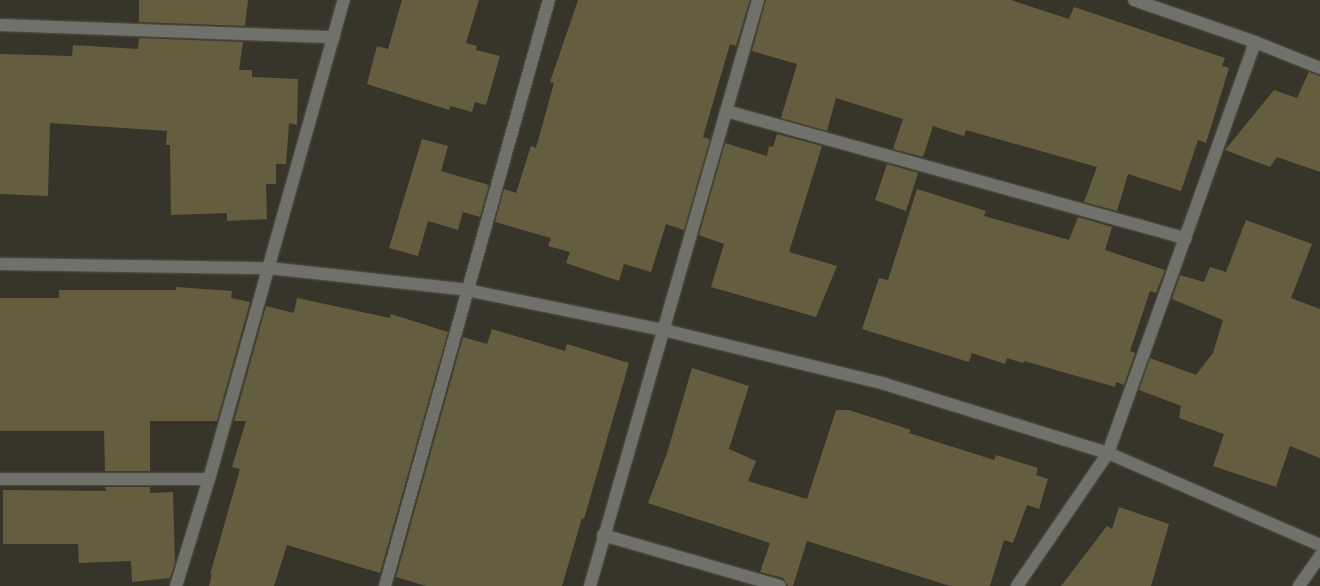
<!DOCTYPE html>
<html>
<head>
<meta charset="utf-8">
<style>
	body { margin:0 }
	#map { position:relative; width:1320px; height:586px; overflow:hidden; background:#37352a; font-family:"Golos Text",sans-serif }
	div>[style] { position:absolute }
	.building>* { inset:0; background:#655d3f }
	.roads { filter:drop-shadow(0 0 1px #555348) drop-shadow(0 0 1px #555348) }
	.minor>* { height:12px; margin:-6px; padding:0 6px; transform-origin:6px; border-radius:6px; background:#70716b }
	span { translate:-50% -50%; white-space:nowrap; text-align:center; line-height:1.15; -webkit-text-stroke:5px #2d2b20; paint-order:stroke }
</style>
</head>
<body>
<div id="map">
	<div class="building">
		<i style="clip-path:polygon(139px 0,248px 0,245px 26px,139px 22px)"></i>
		<i style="clip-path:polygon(402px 0,479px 0,466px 43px,477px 46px,476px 50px,500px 56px,486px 105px,475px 102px,472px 112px,450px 106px,449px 110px,367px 84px,377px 46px,388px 49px)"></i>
		<i style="clip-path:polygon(578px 0,750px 0,736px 46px,730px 44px,703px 137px,710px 139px,684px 230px,666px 224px,651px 272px,624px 264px,619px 281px,566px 263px,570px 252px,548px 246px,551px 238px,495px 222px,504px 189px,516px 193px,531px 146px,536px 148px,554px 83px,550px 82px)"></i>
		<i style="clip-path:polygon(766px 0,1011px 0,1069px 19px,1074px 7px,1225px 58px,1222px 66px,1229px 68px,1206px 143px,1198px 140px,1181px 191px,1128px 174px,1117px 211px,1084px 202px,1097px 167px,966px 130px,964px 136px,933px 126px,923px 157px,893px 149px,903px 119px,836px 98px,827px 131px,781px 118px,797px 64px,752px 51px)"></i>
		<i style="clip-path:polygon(139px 38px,243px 42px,239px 70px,252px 70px,252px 77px,298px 79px,297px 125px,289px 123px,286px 164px,276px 164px,276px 184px,266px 184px,267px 219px,227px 221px,227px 213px,171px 215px,170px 145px,166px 145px,167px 131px,50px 123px,48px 196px,0 194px,0 54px,72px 56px,73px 45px,138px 49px)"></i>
		<i style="clip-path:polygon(1309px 72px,1320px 76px,1320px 172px,1277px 157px,1270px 167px,1225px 150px,1274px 90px,1297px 98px)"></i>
		<i style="clip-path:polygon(777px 134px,822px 146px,789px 252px,837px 266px,816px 317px,711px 287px,724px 244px,699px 235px,725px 143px,767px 156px,769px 146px,773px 147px)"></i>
		<i style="clip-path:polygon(422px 139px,448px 146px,441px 171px,489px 185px,480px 217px,463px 212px,458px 230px,428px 221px,418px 256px,389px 248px)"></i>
		<i style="clip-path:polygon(887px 164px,918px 173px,906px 211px,875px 200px)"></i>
		<i style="clip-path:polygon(917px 189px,986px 211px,984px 216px,1069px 240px,1078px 217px,1112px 227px,1105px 250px,1165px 270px,1156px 293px,1150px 291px,1130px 351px,1135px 353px,1124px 385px,1116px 382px,1115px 387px,1024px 361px,1023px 363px,1007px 358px,1005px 364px,972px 353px,969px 362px,862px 329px,879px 278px,888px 280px)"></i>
		<i style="clip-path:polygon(1246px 220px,1312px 244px,1291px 298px,1320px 309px,1320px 458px,1290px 446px,1276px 487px,1213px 466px,1224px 434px,1179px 418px,1181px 406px,1139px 390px,1150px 358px,1196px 375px,1213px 353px,1223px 320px,1172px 299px,1180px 275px,1204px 282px,1210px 267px,1226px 272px)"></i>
		<i style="clip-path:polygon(176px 287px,232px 291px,231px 298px,250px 302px,217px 421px,150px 421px,150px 471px,105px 471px,104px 431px,0 431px,0 298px,59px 298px,59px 290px,176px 290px)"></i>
		<i style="clip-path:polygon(297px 298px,390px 318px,391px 314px,448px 332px,380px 573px,287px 545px,274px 586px,209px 586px,212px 574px,210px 575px,240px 469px,232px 467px,246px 421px,234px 421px,266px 306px,294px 313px)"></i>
		<i style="clip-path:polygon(492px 329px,565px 351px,567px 344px,629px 363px,584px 519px,582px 518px,562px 586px,426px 586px,396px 577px,463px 337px,487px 344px)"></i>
		<i style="clip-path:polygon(692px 368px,749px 386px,729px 449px,756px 461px,748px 481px,807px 499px,836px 410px,849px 410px,911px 430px,909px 433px,994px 460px,996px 455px,1038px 468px,1036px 475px,1048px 479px,1039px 509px,1027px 505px,1013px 543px,1004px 540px,990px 586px,950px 586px,807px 541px,793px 586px,788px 586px,783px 578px,760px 572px,770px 543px,648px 503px,667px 453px)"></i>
		<i style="clip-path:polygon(105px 487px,150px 487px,150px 493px,173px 492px,175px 563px,170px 578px,132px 582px,131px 561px,79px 563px,78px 544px,3px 544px,3px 490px,106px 491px)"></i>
		<i style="clip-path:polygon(1119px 507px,1169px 524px,1151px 586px,1061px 586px,1107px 526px,1112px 529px)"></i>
	</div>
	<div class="roads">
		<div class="minor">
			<i style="left:1134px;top:0;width:128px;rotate:19.1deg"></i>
			<i style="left:1255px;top:42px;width:70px;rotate:21.8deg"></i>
			<i style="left:0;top:25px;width:334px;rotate:2.1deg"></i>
			<i style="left:726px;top:111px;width:477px;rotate:15.5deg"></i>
			<i style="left:0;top:264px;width:269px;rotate:0.9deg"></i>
			<i style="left:269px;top:268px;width:199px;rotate:6.3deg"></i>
			<i style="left:467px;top:290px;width:201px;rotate:11.5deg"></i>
			<i style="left:664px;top:330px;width:228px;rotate:13.7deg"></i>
			<i style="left:885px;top:384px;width:233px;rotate:17.2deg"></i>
			<i style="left:1108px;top:453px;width:231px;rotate:23.5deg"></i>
			<i style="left:0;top:479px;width:209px"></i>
			<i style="left:603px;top:535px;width:184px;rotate:16.1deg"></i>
			<i style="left:176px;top:586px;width:112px;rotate:-72.9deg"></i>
			<i style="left:209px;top:479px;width:498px;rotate:-74.3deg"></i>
			<i style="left:385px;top:586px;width:609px;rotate:-74.37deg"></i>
			<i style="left:590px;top:586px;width:610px;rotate:-74deg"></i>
			<i style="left:1017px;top:586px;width:161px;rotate:-55.6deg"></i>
			<i style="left:1108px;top:453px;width:436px;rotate:-70.3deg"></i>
			<i style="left:1299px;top:586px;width:37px;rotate:-55deg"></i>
		</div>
	</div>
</div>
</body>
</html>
